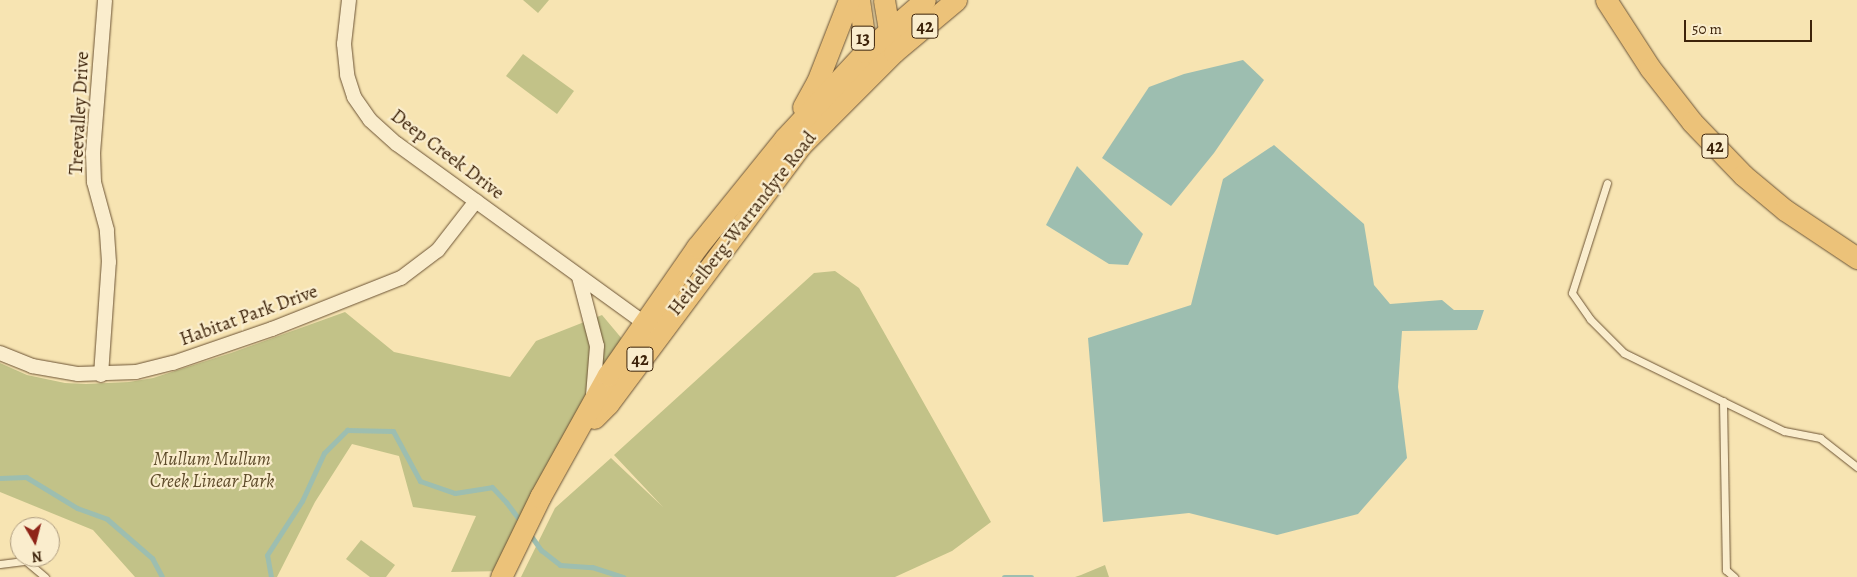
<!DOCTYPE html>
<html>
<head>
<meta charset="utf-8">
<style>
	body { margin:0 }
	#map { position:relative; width:1857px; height:577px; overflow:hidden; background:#f7e4b2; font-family:Alegreya,serif }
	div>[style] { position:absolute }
	.green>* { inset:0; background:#c2c288 }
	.water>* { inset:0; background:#9dbeb0 }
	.stream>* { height:5px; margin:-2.5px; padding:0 2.5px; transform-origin:2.5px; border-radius:2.5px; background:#9dbeb0 }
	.roads { filter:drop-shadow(0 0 1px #6c5334) drop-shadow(0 0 1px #6c5334) }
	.lane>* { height:7px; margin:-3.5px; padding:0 3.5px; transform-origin:3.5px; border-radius:3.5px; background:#faedcd }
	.street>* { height:14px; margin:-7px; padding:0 7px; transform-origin:7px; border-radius:7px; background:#faedcd }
	.primary>* { height:21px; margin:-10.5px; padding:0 10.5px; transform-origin:10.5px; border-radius:10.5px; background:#ecc279 }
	span { translate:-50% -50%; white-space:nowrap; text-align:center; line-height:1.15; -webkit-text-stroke:4.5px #faedcd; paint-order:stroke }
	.shield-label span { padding:1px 4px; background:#faedcd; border:1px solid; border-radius:4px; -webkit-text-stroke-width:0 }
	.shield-label { font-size:18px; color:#3d230a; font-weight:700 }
	.street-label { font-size:19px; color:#3d230a }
	.park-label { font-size:19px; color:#5e4b2a; font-style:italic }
	.north { position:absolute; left:10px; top:517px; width:50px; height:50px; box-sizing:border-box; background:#faedcd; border:1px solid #ae9c7f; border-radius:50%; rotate:172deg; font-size:14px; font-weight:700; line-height:20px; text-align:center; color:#3d230a }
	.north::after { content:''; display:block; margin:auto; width:18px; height:22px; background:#8f2418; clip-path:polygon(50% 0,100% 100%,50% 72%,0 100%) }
	.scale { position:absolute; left:1684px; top:20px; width:128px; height:22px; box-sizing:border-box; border:2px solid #3d230a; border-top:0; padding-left:6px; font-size:15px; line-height:18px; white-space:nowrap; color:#3d230a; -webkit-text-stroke:4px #faedcd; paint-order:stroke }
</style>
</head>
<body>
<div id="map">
	<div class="green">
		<i style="clip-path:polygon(523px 0,549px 0,538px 13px)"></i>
		<i style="clip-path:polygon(523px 54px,574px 91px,557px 114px,506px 76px)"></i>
		<i style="clip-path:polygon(835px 271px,859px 288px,991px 522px,952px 551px,895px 577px,521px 577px,555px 508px,611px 458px,663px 507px,614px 455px,814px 273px)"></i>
		<i style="clip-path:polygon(345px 312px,394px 352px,510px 377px,536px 341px,602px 315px,623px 340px,504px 571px,451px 572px,476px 516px,413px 507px,399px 456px,352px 444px,315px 502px,277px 577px,135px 577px,93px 530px,0 492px,0 363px,27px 375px,65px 383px,86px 384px,129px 382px,153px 378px,231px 353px)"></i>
		<i style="clip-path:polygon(361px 540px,395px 565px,386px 577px,370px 577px,346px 559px)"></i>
		<i style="clip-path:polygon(1105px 565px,1109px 577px,1075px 577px,1081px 575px)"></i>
	</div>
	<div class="water">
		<i style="clip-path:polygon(1243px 60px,1264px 80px,1214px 153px,1171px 206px,1102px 158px,1149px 87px,1184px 74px)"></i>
		<i style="clip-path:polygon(1274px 145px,1364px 224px,1374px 285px,1390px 304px,1442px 300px,1454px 310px,1484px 310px,1477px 330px,1402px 331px,1398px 387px,1407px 458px,1358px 514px,1277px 535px,1189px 513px,1103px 522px,1088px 338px,1191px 305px,1223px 179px)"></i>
		<i style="clip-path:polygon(1077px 166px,1143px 234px,1128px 265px,1109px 264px,1046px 225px)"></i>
	</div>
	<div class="stream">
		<i style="left:0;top:478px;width:26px;rotate:-2deg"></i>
		<i style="left:26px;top:477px;width:60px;rotate:31.3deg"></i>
		<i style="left:77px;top:508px;width:32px;rotate:20deg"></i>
		<i style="left:107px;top:519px;width:60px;rotate:40.9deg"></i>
		<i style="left:152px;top:558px;width:21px;rotate:62deg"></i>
		<i style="left:529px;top:533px;width:21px;rotate:55deg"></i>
		<i style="left:541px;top:550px;width:24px;rotate:38deg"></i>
		<i style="left:560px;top:565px;width:32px;rotate:4deg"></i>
		<i style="left:592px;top:567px;width:33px;rotate:18deg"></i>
		<i style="left:271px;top:577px;width:22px;rotate:-100deg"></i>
		<i style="left:267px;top:555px;width:64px;rotate:-57.1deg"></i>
		<i style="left:302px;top:501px;width:53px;rotate:-65.4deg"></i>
		<i style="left:324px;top:453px;width:33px;rotate:-45deg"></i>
		<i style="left:347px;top:430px;width:46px;rotate:1.2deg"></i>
		<i style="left:393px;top:431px;width:57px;rotate:61.6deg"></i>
		<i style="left:420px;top:481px;width:37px;rotate:19deg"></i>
		<i style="left:455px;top:493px;width:37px;rotate:-9deg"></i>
		<i style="left:492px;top:487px;width:21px;rotate:47deg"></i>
		<i style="left:506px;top:502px;width:25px;rotate:53deg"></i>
		<i style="left:1004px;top:577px;width:27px"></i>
	</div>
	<div class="roads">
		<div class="lane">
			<i style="left:1607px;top:183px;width:115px;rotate:107.7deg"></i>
			<i style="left:1572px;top:293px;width:32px;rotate:55deg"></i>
			<i style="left:1590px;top:319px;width:48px;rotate:45deg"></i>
			<i style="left:1624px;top:353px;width:178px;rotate:26deg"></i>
			<i style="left:1784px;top:431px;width:37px;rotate:11deg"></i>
			<i style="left:1820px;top:438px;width:47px;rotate:38.1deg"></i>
			<i style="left:1723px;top:401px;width:169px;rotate:89deg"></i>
			<i style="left:1726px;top:570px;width:11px;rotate:41deg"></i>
			<i style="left:0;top:564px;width:26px;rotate:-7deg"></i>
			<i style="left:26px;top:561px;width:25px;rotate:40deg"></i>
		</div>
		<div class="street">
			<i style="left:349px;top:0;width:44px;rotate:96.5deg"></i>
			<i style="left:344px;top:44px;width:31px;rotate:84deg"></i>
			<i style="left:347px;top:75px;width:23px;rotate:72deg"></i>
			<i style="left:354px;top:97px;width:28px;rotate:55deg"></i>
			<i style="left:370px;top:120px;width:36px;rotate:42deg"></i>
			<i style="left:397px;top:144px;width:314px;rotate:35.9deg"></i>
			<i style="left:579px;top:277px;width:71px;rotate:75.4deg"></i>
			<i style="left:597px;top:346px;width:50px;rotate:94.6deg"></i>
			<i style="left:0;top:353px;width:35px;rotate:22deg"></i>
			<i style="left:32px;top:366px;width:47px;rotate:9.9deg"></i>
			<i style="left:78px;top:374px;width:58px;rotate:-2deg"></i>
			<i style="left:136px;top:372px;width:38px;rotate:-14deg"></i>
			<i style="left:173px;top:363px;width:105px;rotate:-19deg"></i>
			<i style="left:272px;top:329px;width:139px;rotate:-21.6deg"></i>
			<i style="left:401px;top:278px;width:46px;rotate:-37.1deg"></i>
			<i style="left:438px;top:250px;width:62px;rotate:-52.2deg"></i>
			<i style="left:101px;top:375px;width:113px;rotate:-86deg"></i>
			<i style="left:109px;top:262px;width:32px;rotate:-94deg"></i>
			<i style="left:107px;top:230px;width:50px;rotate:-105.2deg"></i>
			<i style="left:94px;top:182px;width:29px;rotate:-92deg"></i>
			<i style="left:93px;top:153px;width:153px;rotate:-85.5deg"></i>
		</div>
		<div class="primary">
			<i style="left:859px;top:0;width:63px;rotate:81.7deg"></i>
			<i style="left:884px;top:0;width:43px;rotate:80.5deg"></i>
			<i style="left:1606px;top:0;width:81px;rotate:57.1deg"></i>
			<i style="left:1650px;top:68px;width:68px;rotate:52.1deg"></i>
			<i style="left:1692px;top:122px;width:74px;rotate:46.1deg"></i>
			<i style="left:1743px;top:175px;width:55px;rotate:39.8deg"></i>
			<i style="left:1785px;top:210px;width:87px;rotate:33.7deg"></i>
			<i style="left:803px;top:107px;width:29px;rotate:-61deg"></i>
			<i style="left:817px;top:82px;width:88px;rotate:-68.7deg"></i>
			<i style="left:594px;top:418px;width:20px;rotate:-45deg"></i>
			<i style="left:608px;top:404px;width:323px;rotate:-53.3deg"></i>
			<i style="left:801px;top:145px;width:132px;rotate:-45deg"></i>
			<i style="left:894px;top:52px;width:81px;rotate:-40deg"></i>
			<i style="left:501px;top:577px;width:89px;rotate:-64deg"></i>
			<i style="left:540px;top:497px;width:140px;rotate:-60.9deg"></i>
			<i style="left:608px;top:375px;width:156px;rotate:-55.2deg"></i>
			<i style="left:697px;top:247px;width:139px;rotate:-51.1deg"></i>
			<i style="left:784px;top:139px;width:119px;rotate:-47deg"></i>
			<i style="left:865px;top:52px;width:79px;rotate:-40.9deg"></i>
		</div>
	</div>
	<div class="shield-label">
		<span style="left:925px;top:26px">42</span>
		<span style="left:863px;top:38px">13</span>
		<span style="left:1715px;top:146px">42</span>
		<span style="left:640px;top:359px">42</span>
	</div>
	<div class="street-label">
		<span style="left:80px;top:113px;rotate:-87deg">Treevalley Drive</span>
		<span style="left:447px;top:155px;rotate:37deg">Deep Creek Drive</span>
		<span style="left:743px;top:224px;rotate:-52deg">Heidelberg-Warrandyte Road</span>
		<span style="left:249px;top:316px;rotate:-20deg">Habitat Park Drive</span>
	</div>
	<div class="park-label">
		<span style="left:212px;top:471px">Mullum Mullum<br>Creek Linear Park</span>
	</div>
	<div class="north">N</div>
	<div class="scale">50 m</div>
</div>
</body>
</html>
